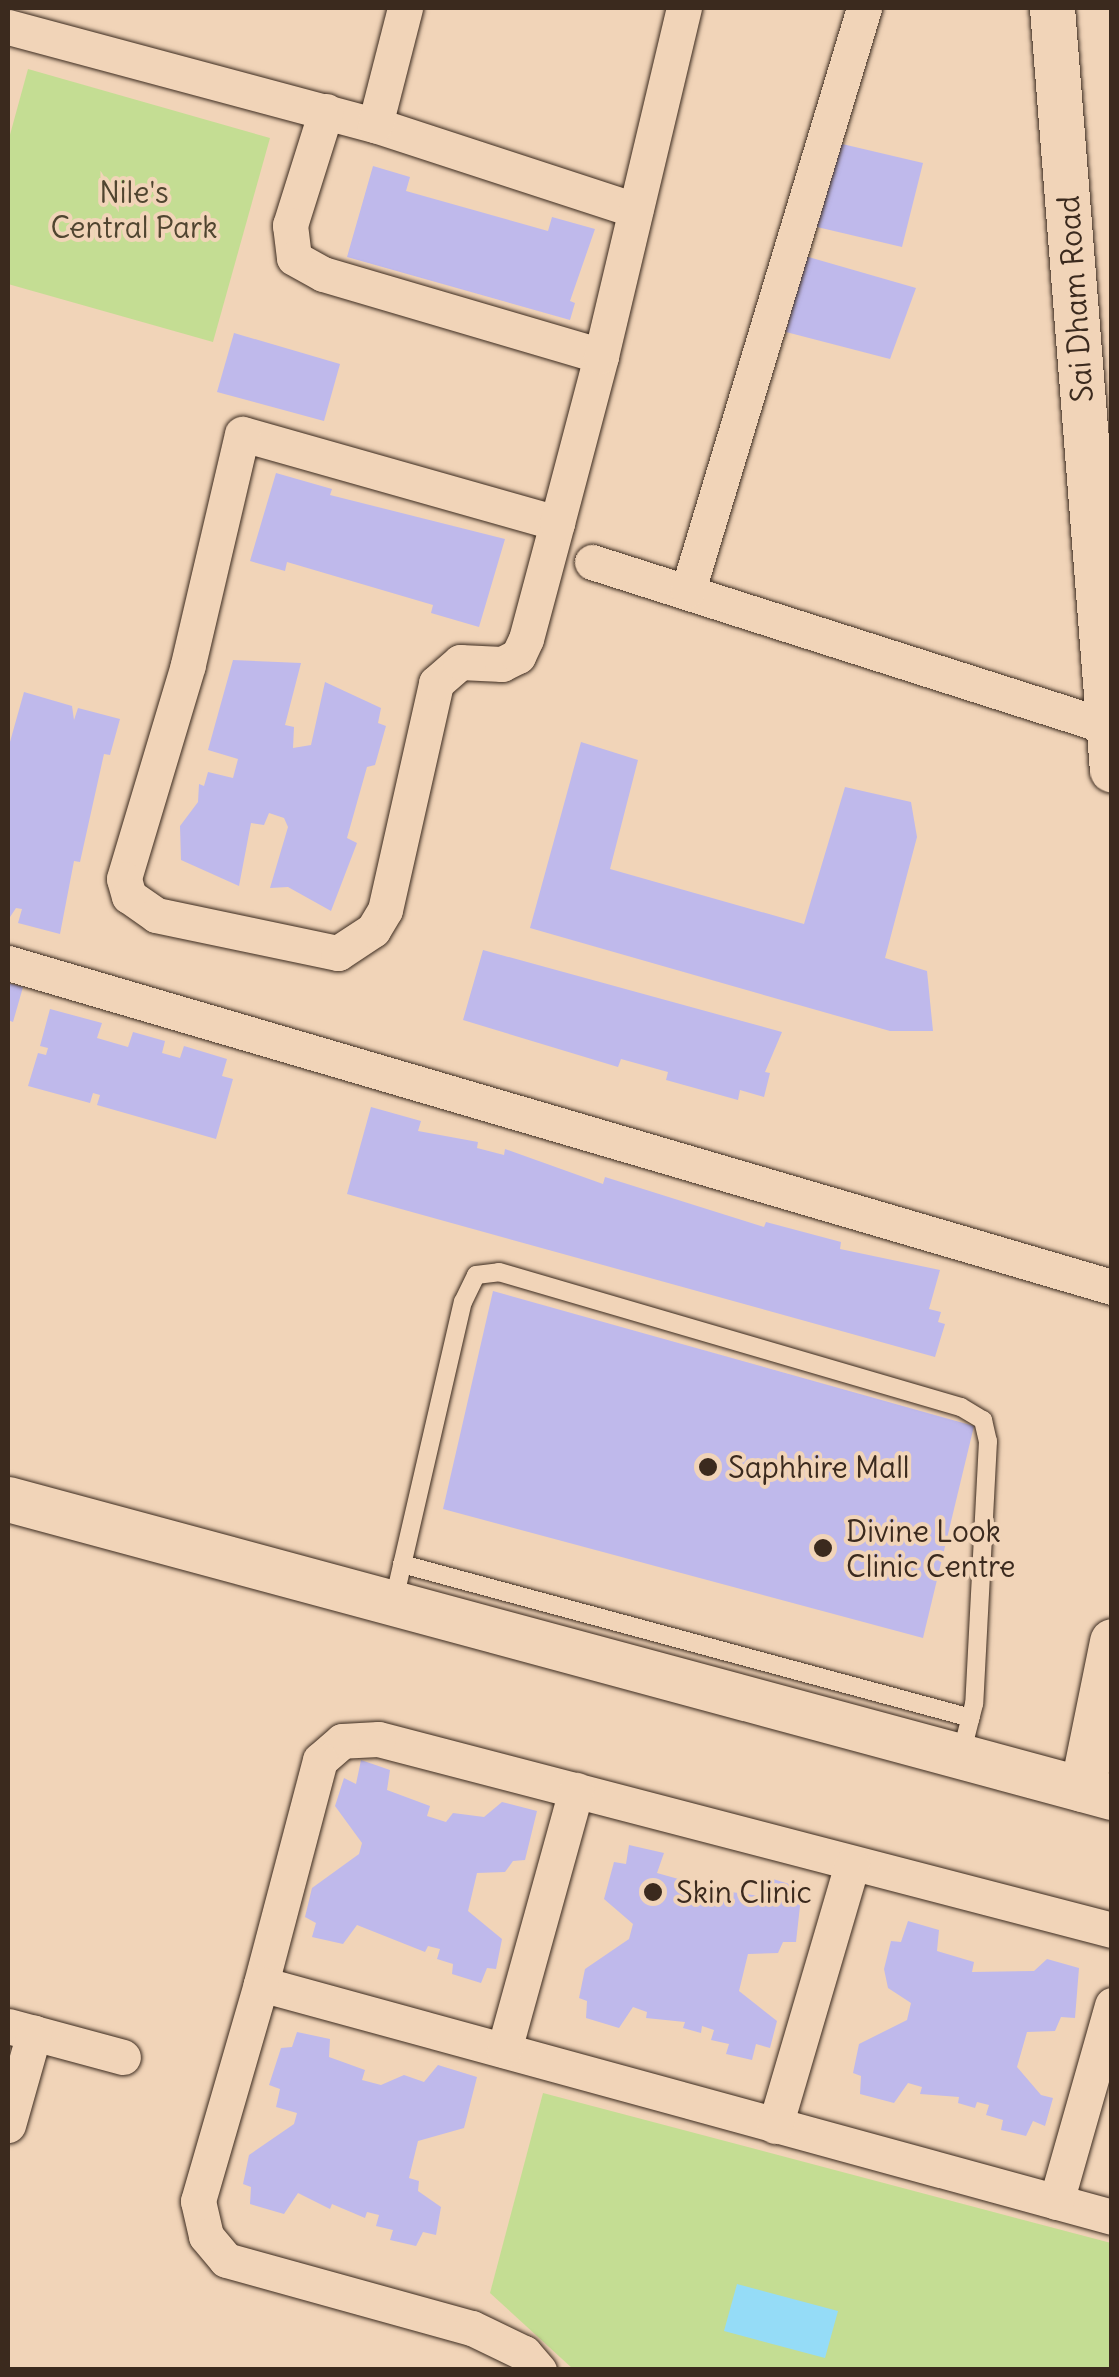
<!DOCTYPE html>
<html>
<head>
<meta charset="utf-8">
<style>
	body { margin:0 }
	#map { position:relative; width:1119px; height:2377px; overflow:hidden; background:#f1d4b8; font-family:Delius,sans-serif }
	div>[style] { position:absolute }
	.green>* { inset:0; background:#c4dd93 }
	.water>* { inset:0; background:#95dcf7 }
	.building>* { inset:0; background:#bfb9eb }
	.roads { filter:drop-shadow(0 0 2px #3b2a1e) drop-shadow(0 0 2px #3b2a1e) }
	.service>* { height:18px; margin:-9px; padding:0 9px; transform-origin:9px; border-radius:9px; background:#f1d4b8 }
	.minor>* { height:35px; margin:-17.5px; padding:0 17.5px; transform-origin:17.5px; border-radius:17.5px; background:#f1d4b8 }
	.tertiary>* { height:45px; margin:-22.5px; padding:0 22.5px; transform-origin:22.5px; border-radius:22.5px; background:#f1d4b8 }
	.dots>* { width:28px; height:28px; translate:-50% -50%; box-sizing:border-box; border:5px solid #f1d4b8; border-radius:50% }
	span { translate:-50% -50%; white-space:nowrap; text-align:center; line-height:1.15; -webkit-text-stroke:8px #f1d4b8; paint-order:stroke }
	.park-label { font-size:30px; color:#504530 }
	.street-label { font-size:30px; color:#3b2a1e }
	.poi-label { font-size:30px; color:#3b2a1e }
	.left { translate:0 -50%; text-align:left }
	.frame { position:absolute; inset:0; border:10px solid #3b2a1e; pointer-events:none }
</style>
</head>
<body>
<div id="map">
	<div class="green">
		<i style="clip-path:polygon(28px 69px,270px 138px,213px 342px,8px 284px,8px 142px)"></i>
		<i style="clip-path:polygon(543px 2093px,1111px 2243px,1111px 2369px,573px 2369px,490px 2293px)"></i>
	</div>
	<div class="water">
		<i style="clip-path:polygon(737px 2284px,838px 2311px,825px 2358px,724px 2331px)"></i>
	</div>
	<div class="building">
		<i style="clip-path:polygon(838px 143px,923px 163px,902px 247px,817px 227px)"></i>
		<i style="clip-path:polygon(373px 166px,410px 177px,406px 191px,548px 231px,552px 217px,595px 229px,570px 301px,575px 303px,570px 320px,347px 257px)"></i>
		<i style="clip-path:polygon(805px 256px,916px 288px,890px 359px,786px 332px)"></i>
		<i style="clip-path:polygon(234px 333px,340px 364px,324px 421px,217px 392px)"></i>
		<i style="clip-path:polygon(276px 473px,332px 489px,330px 495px,505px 539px,479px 627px,431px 613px,433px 605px,287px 562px,285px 571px,250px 561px)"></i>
		<i style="clip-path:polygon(233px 660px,301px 663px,285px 725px,294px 727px,293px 748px,311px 745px,325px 682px,381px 708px,378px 723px,386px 726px,375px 765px,367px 767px,347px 838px,357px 843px,331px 911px,288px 887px,270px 888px,288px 827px,284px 818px,269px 813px,264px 825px,251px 823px,239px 886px,181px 860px,180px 826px,198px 802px,199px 784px,204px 786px,208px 772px,233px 778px,238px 759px,208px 750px)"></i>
		<i style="clip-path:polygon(24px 692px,72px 706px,74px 720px,78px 708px,120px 719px,110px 755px,104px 754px,80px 862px,74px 861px,60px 934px,18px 923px,22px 909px,16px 908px,8px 920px,8px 749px)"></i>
		<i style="clip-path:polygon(581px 742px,638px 760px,610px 869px,804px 924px,845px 787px,911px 802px,917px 837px,885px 958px,927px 971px,933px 1031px,890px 1031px,530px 928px)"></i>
		<i style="clip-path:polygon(483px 950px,782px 1032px,765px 1072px,770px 1073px,764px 1097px,740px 1090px,738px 1100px,666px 1080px,668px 1072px,621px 1059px,618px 1067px,463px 1020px)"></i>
		<i style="clip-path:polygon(8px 983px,23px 987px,13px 1022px,8px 1020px)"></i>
		<i style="clip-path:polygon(50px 1009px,102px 1023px,97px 1038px,128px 1047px,133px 1032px,165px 1041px,162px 1053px,180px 1058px,184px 1046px,227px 1059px,222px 1076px,233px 1079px,216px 1139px,97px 1105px,100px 1095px,93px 1093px,90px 1103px,28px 1086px,38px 1053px,46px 1055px,48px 1048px,40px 1046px)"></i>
		<i style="clip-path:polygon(371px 1107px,421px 1121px,418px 1131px,478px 1142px,477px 1148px,504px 1155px,505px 1149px,603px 1184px,605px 1177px,764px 1227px,766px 1222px,841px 1242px,840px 1249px,940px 1270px,929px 1309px,941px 1312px,938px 1322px,945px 1324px,935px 1357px,347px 1194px)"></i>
		<i style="clip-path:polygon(493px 1291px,974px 1426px,923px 1638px,443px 1509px)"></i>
		<i style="clip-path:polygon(361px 1760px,390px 1770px,387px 1790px,430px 1806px,427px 1816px,446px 1822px,453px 1813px,484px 1817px,502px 1802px,537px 1811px,525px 1860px,513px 1861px,505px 1872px,477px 1873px,468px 1911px,502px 1939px,496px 1969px,487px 1968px,481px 1983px,452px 1974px,453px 1964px,437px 1959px,440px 1949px,428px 1946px,425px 1952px,357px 1925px,343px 1944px,312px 1937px,316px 1923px,305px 1917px,312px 1888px,359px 1854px,362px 1843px,335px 1806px,344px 1778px,356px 1784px)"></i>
		<i style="clip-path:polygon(629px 1845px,664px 1853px,657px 1873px,700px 1885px,698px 1894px,717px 1900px,724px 1891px,760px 1896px,773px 1879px,802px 1888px,796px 1942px,783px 1942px,778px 1953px,748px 1954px,739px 1991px,777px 2021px,770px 2048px,756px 2044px,752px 2060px,726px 2054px,729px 2044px,711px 2040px,714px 2030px,702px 2026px,701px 2033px,683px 2028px,685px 2022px,646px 2018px,647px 2012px,633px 2007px,619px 2028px,586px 2018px,587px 2001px,579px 1998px,585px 1969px,629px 1939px,633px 1924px,604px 1899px,614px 1862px,626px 1864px)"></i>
		<i style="clip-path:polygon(908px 1921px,939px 1930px,937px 1951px,974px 1962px,972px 1972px,1034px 1971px,1047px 1959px,1079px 1968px,1075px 2018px,1061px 2017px,1055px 2031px,1027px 2032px,1017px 2067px,1041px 2095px,1053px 2098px,1045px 2126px,1033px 2121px,1026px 2136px,1001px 2130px,1003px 2120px,986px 2115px,989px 2105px,977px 2102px,975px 2108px,958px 2103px,959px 2097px,920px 2094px,922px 2087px,908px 2083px,894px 2103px,860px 2094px,861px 2076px,853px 2073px,859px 2044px,907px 2020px,911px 2003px,888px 1988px,884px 1969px,891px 1941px,901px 1942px)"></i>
		<i style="clip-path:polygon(297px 2032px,330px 2039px,329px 2057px,365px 2070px,362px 2080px,381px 2085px,404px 2075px,424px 2082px,438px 2065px,477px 2077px,464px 2128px,418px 2141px,409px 2178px,419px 2181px,418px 2191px,441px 2207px,436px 2235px,423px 2232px,416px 2246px,390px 2240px,393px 2230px,376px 2226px,379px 2215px,367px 2212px,365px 2218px,332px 2204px,330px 2209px,298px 2193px,284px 2214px,250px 2204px,251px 2187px,243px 2184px,249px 2155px,294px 2124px,297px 2113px,276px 2107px,280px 2089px,269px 2085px,281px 2048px,292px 2047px)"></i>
	</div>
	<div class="roads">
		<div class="service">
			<i style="left:402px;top:1564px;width:589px;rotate:15.14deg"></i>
			<i style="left:394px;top:1600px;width:306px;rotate:-77deg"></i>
			<i style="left:463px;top:1302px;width:30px;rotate:-64deg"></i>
			<i style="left:476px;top:1275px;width:23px;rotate:-7deg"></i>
			<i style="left:499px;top:1272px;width:481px;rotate:16.3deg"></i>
			<i style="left:961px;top:1407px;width:26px;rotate:31deg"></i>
			<i style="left:983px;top:1420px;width:22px;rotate:77deg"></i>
			<i style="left:988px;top:1441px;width:263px;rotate:93deg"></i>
			<i style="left:974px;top:1704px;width:53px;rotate:104.3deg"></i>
		</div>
		<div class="minor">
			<i style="left:8px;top:27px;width:380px;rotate:15deg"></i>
			<i style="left:375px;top:125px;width:274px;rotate:18.1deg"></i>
			<i style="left:326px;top:111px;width:120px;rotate:107.5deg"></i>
			<i style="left:290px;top:225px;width:33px;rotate:83deg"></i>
			<i style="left:294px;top:258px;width:33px;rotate:29deg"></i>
			<i style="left:323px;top:274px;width:290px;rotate:16.4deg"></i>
			<i style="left:375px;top:125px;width:121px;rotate:-75.6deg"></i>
			<i style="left:557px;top:523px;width:327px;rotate:-164.2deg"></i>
			<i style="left:242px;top:434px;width:237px;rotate:103.2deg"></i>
			<i style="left:188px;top:665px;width:223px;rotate:106.7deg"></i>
			<i style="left:124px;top:879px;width:18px;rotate:74deg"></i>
			<i style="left:129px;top:896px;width:33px;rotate:35deg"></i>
			<i style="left:156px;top:915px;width:186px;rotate:11.8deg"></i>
			<i style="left:338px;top:953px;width:42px;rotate:-33.3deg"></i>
			<i style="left:373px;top:930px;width:23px;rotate:-59deg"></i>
			<i style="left:385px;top:910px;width:233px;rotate:-77.3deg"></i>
			<i style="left:436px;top:683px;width:32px;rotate:-41deg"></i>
			<i style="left:460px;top:662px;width:42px;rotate:2.7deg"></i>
			<i style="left:502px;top:664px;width:18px;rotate:-27deg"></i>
			<i style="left:518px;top:656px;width:19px;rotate:-65deg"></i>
			<i style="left:526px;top:639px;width:120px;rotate:-75deg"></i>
			<i style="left:557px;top:523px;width:173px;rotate:-75.2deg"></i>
			<i style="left:601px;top:356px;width:358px;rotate:-76.6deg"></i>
			<i style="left:592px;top:562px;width:546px;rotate:17.7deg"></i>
			<i style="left:688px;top:590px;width:608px;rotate:-73.17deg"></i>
			<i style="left:8px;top:963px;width:1151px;rotate:16.36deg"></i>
			<i style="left:1112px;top:1930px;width:758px;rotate:-165.41deg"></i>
			<i style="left:378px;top:1739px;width:36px;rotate:177deg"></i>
			<i style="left:342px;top:1741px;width:29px;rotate:139deg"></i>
			<i style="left:320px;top:1760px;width:232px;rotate:104.8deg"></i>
			<i style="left:261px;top:1984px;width:882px;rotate:15.31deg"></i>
			<i style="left:261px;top:1984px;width:226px;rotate:106.2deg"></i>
			<i style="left:198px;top:2201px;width:36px;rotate:77deg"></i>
			<i style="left:206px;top:2236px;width:31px;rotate:50deg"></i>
			<i style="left:226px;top:2260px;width:255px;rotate:15.5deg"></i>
			<i style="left:472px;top:2328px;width:58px;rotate:25.7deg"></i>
			<i style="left:524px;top:2353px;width:23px;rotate:49deg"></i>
			<i style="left:8px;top:2026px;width:119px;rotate:15.1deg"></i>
			<i style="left:504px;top:2050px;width:270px;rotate:-74.5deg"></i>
			<i style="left:8px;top:2125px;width:96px;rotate:-74.2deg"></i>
			<i style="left:775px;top:2126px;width:272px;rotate:-73.6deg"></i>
			<i style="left:1056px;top:2202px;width:205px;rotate:-74.1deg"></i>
		</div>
		<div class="tertiary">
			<i style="left:1052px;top:8px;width:764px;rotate:85.5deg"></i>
			<i style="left:8px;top:1499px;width:1144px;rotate:15.11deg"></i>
			<i style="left:1082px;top:1789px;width:151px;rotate:-78.5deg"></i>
		</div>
	</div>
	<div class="dots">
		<i style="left:708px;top:1467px;background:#3b2a1e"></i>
		<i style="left:823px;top:1548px;background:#3b2a1e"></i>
		<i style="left:653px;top:1892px;background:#3b2a1e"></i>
	</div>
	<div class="park-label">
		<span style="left:134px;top:209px">Nile's<br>Central Park</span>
	</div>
	<div class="street-label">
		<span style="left:1075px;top:299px;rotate:-94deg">Sai Dham Road</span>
	</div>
	<div class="poi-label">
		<span class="left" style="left:728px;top:1467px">Saphhire Mall</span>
		<span class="left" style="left:846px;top:1548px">Divine Look<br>Clinic Centre</span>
		<span class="left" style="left:676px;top:1892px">Skin Clinic</span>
	</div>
	<div class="frame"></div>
</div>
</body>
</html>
